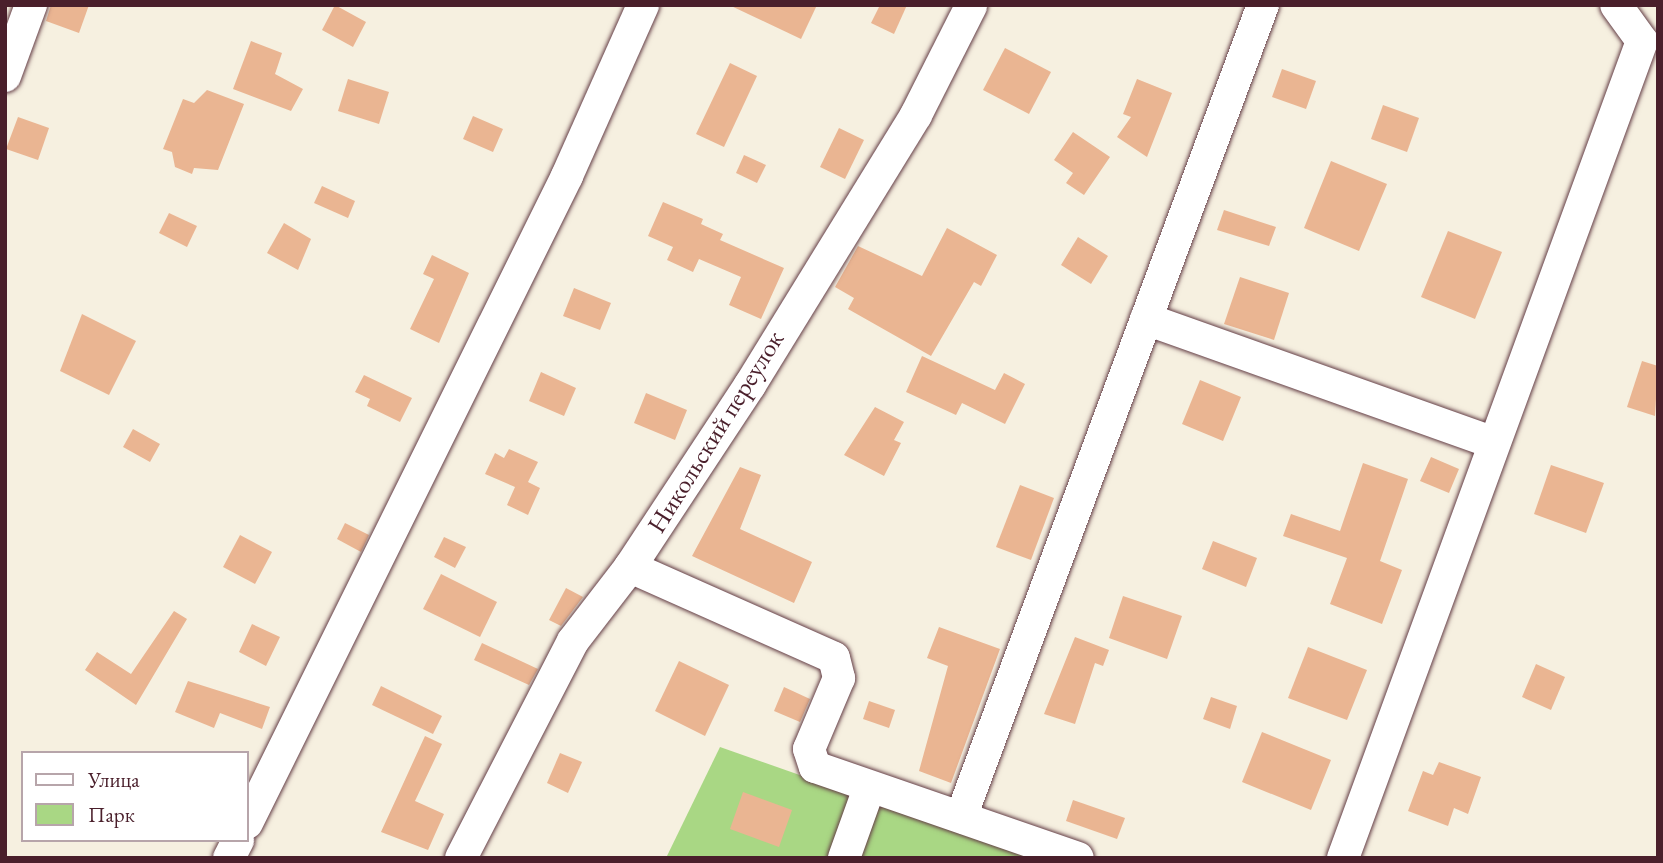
<!DOCTYPE html>
<html>
<head>
<meta charset="utf-8">
<style>
	body { margin:0 }
	#map { position:relative; width:1663px; height:863px; overflow:hidden; background:#f6f0e0; font-family:"EB Garamond",serif }
	div>[style] { position:absolute }
	.green>* { inset:0; background:#a9d784 }
	.building>* { inset:0; background:#eab592 }
	.roads { filter:drop-shadow(0 0 2px #643e46) drop-shadow(0 0 2px #643e46) }
	.minor>* { height:32px; margin:-16px; padding:0 16px; transform-origin:16px; border-radius:16px; background:#fff }
	span { translate:-50% -50%; white-space:nowrap; text-align:center; line-height:1.15; -webkit-text-stroke:7px #fff; paint-order:stroke }
	.street-label { font-size:26px; color:#4a1f2b }
	.frame { position:absolute; inset:0; border:7px solid #4a1f2b; pointer-events:none }
	.legend { position:absolute; left:21px; top:751px; width:228px; height:91px; box-sizing:border-box; background:#fff; border:2px solid #b7a5aa; margin:0; padding:9px 12px; list-style:none; font-size:21px; color:#4a1f2b }
	.legend li { display:flex; align-items:center; gap:14px; height:35px }
	.legend b { width:35px; border:2px solid #b7a5aa }
</style>
</head>
<body>
<div id="map">
	<div class="green">
		<i style="clip-path:polygon(720px 747px,1036px 858px,666px 858px)"></i>
	</div>
	<div class="building">
		<i style="clip-path:polygon(51px 5px,89px 5px,79px 33px,46px 21px)"></i>
		<i style="clip-path:polygon(335px 5px,366px 22px,353px 47px,322px 30px)"></i>
		<i style="clip-path:polygon(729px 5px,817px 5px,801px 39px)"></i>
		<i style="clip-path:polygon(880px 5px,907px 5px,894px 34px,871px 23px)"></i>
		<i style="clip-path:polygon(251px 41px,282px 53px,275px 74px,303px 89px,291px 111px,233px 89px)"></i>
		<i style="clip-path:polygon(1005px 48px,1051px 72px,1029px 114px,983px 90px)"></i>
		<i style="clip-path:polygon(730px 63px,757px 76px,724px 147px,696px 134px)"></i>
		<i style="clip-path:polygon(1282px 69px,1316px 81px,1306px 109px,1272px 97px)"></i>
		<i style="clip-path:polygon(348px 79px,389px 92px,379px 124px,338px 111px)"></i>
		<i style="clip-path:polygon(1137px 79px,1172px 93px,1147px 157px,1117px 137px,1131px 117px,1123px 114px)"></i>
		<i style="clip-path:polygon(207px 90px,244px 104px,218px 170px,194px 168px,192px 174px,175px 167px,172px 152px,163px 149px,183px 99px,194px 103px)"></i>
		<i style="clip-path:polygon(1383px 105px,1419px 118px,1407px 152px,1371px 139px)"></i>
		<i style="clip-path:polygon(473px 116px,503px 129px,493px 152px,463px 139px)"></i>
		<i style="clip-path:polygon(18px 117px,49px 128px,38px 160px,6px 149px)"></i>
		<i style="clip-path:polygon(839px 128px,864px 140px,845px 179px,820px 167px)"></i>
		<i style="clip-path:polygon(1073px 132px,1110px 157px,1084px 195px,1066px 183px,1073px 173px,1054px 160px)"></i>
		<i style="clip-path:polygon(744px 155px,766px 165px,757px 183px,736px 173px)"></i>
		<i style="clip-path:polygon(1331px 161px,1387px 184px,1359px 251px,1304px 228px)"></i>
		<i style="clip-path:polygon(322px 186px,355px 201px,348px 218px,314px 203px)"></i>
		<i style="clip-path:polygon(663px 202px,703px 219px,701px 224px,723px 234px,720px 240px,784px 268px,761px 319px,729px 305px,741px 277px,699px 259px,693px 272px,667px 260px,673px 247px,648px 236px)"></i>
		<i style="clip-path:polygon(1224px 210px,1276px 227px,1269px 246px,1217px 230px)"></i>
		<i style="clip-path:polygon(169px 213px,197px 226px,187px 247px,159px 233px)"></i>
		<i style="clip-path:polygon(284px 223px,311px 239px,298px 270px,267px 253px)"></i>
		<i style="clip-path:polygon(947px 228px,997px 255px,981px 286px,974px 282px,931px 356px,848px 309px,854px 298px,835px 287px,858px 246px,922px 276px)"></i>
		<i style="clip-path:polygon(1448px 231px,1502px 252px,1475px 319px,1421px 297px)"></i>
		<i style="clip-path:polygon(1078px 237px,1108px 256px,1091px 284px,1061px 265px)"></i>
		<i style="clip-path:polygon(432px 255px,469px 273px,439px 343px,410px 329px,434px 279px,423px 274px)"></i>
		<i style="clip-path:polygon(1240px 277px,1289px 293px,1274px 340px,1224px 324px)"></i>
		<i style="clip-path:polygon(574px 288px,611px 303px,600px 330px,563px 316px)"></i>
		<i style="clip-path:polygon(82px 314px,136px 341px,109px 395px,60px 371px)"></i>
		<i style="clip-path:polygon(922px 356px,995px 390px,1004px 373px,1025px 384px,1005px 424px,962px 403px,956px 415px,906px 392px)"></i>
		<i style="clip-path:polygon(1642px 361px,1658px 366px,1655px 416px,1627px 407px)"></i>
		<i style="clip-path:polygon(541px 372px,576px 388px,564px 416px,529px 401px)"></i>
		<i style="clip-path:polygon(364px 375px,412px 398px,400px 422px,367px 406px,370px 399px,355px 392px)"></i>
		<i style="clip-path:polygon(1200px 380px,1241px 397px,1223px 441px,1182px 424px)"></i>
		<i style="clip-path:polygon(646px 393px,687px 410px,675px 440px,634px 423px)"></i>
		<i style="clip-path:polygon(875px 407px,904px 422px,894px 440px,901px 443px,884px 476px,844px 455px)"></i>
		<i style="clip-path:polygon(133px 429px,160px 444px,150px 462px,123px 447px)"></i>
		<i style="clip-path:polygon(509px 449px,538px 462px,528px 482px,540px 488px,528px 515px,507px 505px,515px 487px,485px 474px,495px 453px,504px 458px)"></i>
		<i style="clip-path:polygon(1431px 457px,1459px 469px,1449px 493px,1420px 481px)"></i>
		<i style="clip-path:polygon(1363px 463px,1408px 479px,1380px 561px,1402px 570px,1382px 624px,1330px 604px,1347px 558px,1283px 536px,1291px 514px,1340px 531px)"></i>
		<i style="clip-path:polygon(1551px 465px,1604px 483px,1586px 533px,1534px 514px)"></i>
		<i style="clip-path:polygon(740px 467px,761px 475px,740px 529px,812px 562px,794px 603px,692px 556px)"></i>
		<i style="clip-path:polygon(1020px 485px,1054px 498px,1031px 560px,996px 547px)"></i>
		<i style="clip-path:polygon(345px 523px,369px 535px,361px 552px,337px 539px)"></i>
		<i style="clip-path:polygon(240px 535px,272px 552px,255px 584px,223px 567px)"></i>
		<i style="clip-path:polygon(444px 537px,466px 547px,455px 568px,434px 557px)"></i>
		<i style="clip-path:polygon(1213px 541px,1257px 558px,1246px 587px,1202px 569px)"></i>
		<i style="clip-path:polygon(441px 574px,497px 602px,480px 637px,423px 609px)"></i>
		<i style="clip-path:polygon(566px 588px,583px 597px,561px 626px,549px 620px)"></i>
		<i style="clip-path:polygon(1123px 596px,1182px 616px,1167px 659px,1109px 638px)"></i>
		<i style="clip-path:polygon(174px 611px,187px 619px,136px 705px,85px 670px,97px 652px,131px 674px)"></i>
		<i style="clip-path:polygon(252px 624px,280px 637px,266px 666px,239px 652px)"></i>
		<i style="clip-path:polygon(939px 627px,1000px 649px,951px 783px,919px 771px,948px 666px,927px 658px)"></i>
		<i style="clip-path:polygon(1075px 637px,1109px 650px,1103px 666px,1095px 663px,1075px 724px,1044px 714px)"></i>
		<i style="clip-path:polygon(482px 643px,538px 669px,529px 685px,474px 660px)"></i>
		<i style="clip-path:polygon(1308px 647px,1367px 670px,1347px 720px,1288px 698px)"></i>
		<i style="clip-path:polygon(679px 661px,729px 685px,705px 736px,655px 711px)"></i>
		<i style="clip-path:polygon(1536px 664px,1565px 677px,1551px 710px,1522px 697px)"></i>
		<i style="clip-path:polygon(188px 681px,270px 707px,262px 729px,220px 713px,214px 728px,175px 712px)"></i>
		<i style="clip-path:polygon(381px 686px,442px 716px,433px 734px,372px 705px)"></i>
		<i style="clip-path:polygon(784px 687px,810px 699px,800px 722px,774px 711px)"></i>
		<i style="clip-path:polygon(1211px 697px,1237px 706px,1230px 729px,1203px 719px)"></i>
		<i style="clip-path:polygon(869px 701px,895px 710px,889px 728px,863px 719px)"></i>
		<i style="clip-path:polygon(1262px 732px,1331px 760px,1311px 810px,1242px 782px)"></i>
		<i style="clip-path:polygon(425px 736px,442px 744px,415px 801px,444px 814px,428px 850px,381px 832px)"></i>
		<i style="clip-path:polygon(560px 753px,582px 762px,568px 793px,547px 783px)"></i>
		<i style="clip-path:polygon(1439px 762px,1481px 777px,1468px 814px,1454px 808px,1448px 826px,1408px 811px,1423px 771px,1433px 775px)"></i>
		<i style="clip-path:polygon(743px 792px,792px 810px,779px 847px,730px 829px)"></i>
		<i style="clip-path:polygon(1073px 800px,1125px 818px,1117px 839px,1066px 821px)"></i>
	</div>
	<div class="roads">
		<div class="minor">
			<i style="left:5px;top:76px;width:76px;rotate:-69.9deg"></i>
			<i style="left:1146px;top:319px;width:369px;rotate:19.6deg"></i>
			<i style="left:630px;top:567px;width:223px;rotate:24deg"></i>
			<i style="left:834px;top:658px;width:21px;rotate:76deg"></i>
			<i style="left:839px;top:678px;width:77px;rotate:112.9deg"></i>
			<i style="left:809px;top:749px;width:19px;rotate:72deg"></i>
			<i style="left:815px;top:767px;width:278px;rotate:19.1deg"></i>
			<i style="left:961px;top:817px;width:866px;rotate:-69.6deg"></i>
			<i style="left:247px;top:823px;width:722px;rotate:-63.68deg"></i>
			<i style="left:567px;top:176px;width:187px;rotate:-66deg"></i>
			<i style="left:229px;top:858px;width:20px;rotate:-63deg"></i>
			<i style="left:461px;top:858px;width:244px;rotate:-62.7deg"></i>
			<i style="left:573px;top:641px;width:93px;rotate:-52.4deg"></i>
			<i style="left:630px;top:567px;width:218px;rotate:-56.6deg"></i>
			<i style="left:750px;top:385px;width:317px;rotate:-58.4deg"></i>
			<i style="left:916px;top:115px;width:122px;rotate:-63.2deg"></i>
			<i style="left:844px;top:858px;width:74px;rotate:-70.3deg"></i>
			<i style="left:1343px;top:858px;width:870px;rotate:-69.9deg"></i>
			<i style="left:1642px;top:41px;width:44px;rotate:-125.8deg"></i>
		</div>
	</div>
	<div class="street-label">
		<span style="left:716px;top:432px;rotate:-58deg">Никольский переулок</span>
	</div>
	<div class="frame"></div>
	<ul class="legend">
	<li><b style="height:9px;background:#fff"></b>Улица</li>
	<li><b style="height:19px;background:#a9d784"></b>Парк</li>
	</ul>
</div>
</body>
</html>
